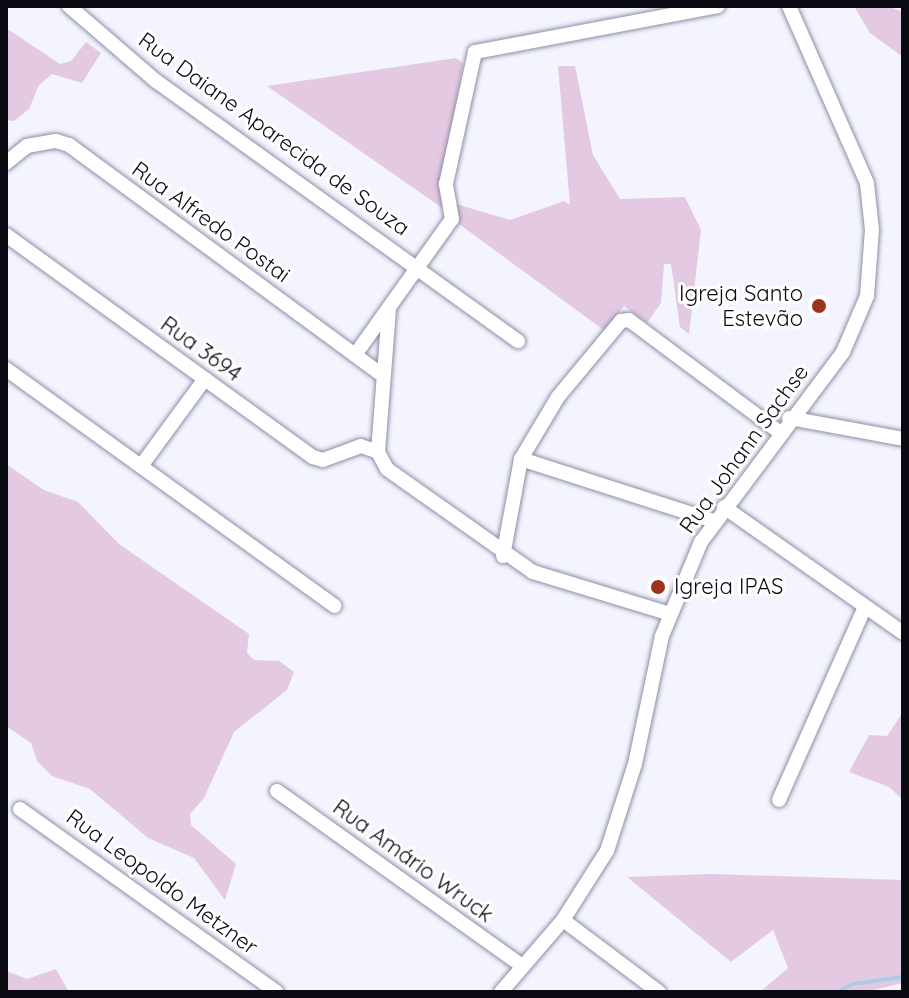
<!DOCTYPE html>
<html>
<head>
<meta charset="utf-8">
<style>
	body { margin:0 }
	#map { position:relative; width:909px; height:998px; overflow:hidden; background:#f3f4fe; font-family:Quicksand,sans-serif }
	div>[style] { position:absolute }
	.green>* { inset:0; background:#e4c9e3 }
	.stream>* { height:4px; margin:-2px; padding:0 2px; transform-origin:2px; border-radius:2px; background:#a9cde4 }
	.roads { filter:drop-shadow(0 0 2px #8c8ea5) drop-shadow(0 0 2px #8c8ea5) }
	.minor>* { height:14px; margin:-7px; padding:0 7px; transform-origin:7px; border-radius:7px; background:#fff }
	.dots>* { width:22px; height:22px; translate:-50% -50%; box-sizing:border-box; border:4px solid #fff; border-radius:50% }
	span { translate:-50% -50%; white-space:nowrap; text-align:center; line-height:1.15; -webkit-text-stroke:6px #fff; paint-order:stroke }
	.street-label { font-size:22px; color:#0a0a12 }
	.poi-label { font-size:22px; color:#0a0a12 }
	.right { translate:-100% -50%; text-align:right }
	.left { translate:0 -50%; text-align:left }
	.frame { position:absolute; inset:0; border:8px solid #0a0a12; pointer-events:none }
</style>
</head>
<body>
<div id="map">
	<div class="green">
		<i style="clip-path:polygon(887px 6px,903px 12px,903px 57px,870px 33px,855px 8px)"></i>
		<i style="clip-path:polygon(6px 28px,60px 64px,71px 61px,86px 42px,101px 53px,82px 83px,52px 74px,39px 85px,29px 109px,14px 121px,6px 120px)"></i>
		<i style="clip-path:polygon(456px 58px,463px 63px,442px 186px,448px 212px,267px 86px)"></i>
		<i style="clip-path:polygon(558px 66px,575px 66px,593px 155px,620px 199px,685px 197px,701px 230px,689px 334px,680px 327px,671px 264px,664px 264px,661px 303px,647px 323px,624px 306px,605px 331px,459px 224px,456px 204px,510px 220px,564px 201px,570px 205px)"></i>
		<i style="clip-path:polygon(6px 464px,44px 490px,78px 502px,119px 544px,249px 634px,247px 653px,254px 660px,279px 661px,294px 672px,287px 690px,234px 732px,204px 798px,190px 814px,191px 825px,236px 864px,225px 900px,194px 858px,148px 838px,90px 789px,52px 776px,37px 761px,31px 743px,6px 726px)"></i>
		<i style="clip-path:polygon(903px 712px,903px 800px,889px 787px,849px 772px,869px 735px,887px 736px)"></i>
		<i style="clip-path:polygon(711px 874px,903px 880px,903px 983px,865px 992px,760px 992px,788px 968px,773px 930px,731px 962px,627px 877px)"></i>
		<i style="clip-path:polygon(56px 969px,69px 992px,6px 992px,6px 971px,27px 979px)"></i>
	</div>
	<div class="stream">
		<i style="left:838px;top:992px;width:17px;rotate:-28deg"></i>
		<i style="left:853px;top:984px;width:50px;rotate:-8deg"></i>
	</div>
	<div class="roads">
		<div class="minor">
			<i style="left:69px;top:6px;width:115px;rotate:40.8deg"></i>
			<i style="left:156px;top:81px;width:446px;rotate:35.7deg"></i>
			<i style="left:6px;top:163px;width:27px;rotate:-39deg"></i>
			<i style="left:27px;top:146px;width:29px;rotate:-10deg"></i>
			<i style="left:56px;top:141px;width:14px;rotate:17deg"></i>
			<i style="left:69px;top:145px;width:390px;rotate:36.3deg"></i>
			<i style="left:6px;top:235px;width:379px;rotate:35.9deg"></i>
			<i style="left:313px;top:457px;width:10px;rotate:17deg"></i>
			<i style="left:323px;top:460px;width:40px;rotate:-20.2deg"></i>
			<i style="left:361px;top:446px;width:18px;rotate:19deg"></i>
			<i style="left:355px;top:355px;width:167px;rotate:-54.5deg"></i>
			<i style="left:452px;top:219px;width:36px;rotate:-100deg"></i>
			<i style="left:446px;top:184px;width:135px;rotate:-77.6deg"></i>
			<i style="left:475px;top:52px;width:247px;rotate:-10.7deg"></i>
			<i style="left:6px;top:369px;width:405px;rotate:35.8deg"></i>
			<i style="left:789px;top:418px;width:116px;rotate:10.4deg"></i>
			<i style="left:378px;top:452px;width:19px;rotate:62deg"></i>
			<i style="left:387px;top:469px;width:179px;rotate:35.2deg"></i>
			<i style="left:533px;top:572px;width:143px;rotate:17deg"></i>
			<i style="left:378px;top:452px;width:144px;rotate:-85.6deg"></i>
			<i style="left:521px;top:459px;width:203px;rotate:17.8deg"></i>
			<i style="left:141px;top:466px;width:108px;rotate:-53.7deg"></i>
			<i style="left:724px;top:507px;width:219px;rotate:35.1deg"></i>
			<i style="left:503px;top:556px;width:99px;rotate:-79.5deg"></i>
			<i style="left:521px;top:459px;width:72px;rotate:-59.2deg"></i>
			<i style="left:558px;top:397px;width:99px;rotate:-50.3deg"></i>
			<i style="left:621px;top:321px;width:8px;rotate:-7deg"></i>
			<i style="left:629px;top:320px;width:187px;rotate:36.7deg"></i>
			<i style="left:277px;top:791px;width:301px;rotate:35.5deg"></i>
			<i style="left:779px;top:800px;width:211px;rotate:-66deg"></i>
			<i style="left:20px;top:809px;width:315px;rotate:35.5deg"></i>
			<i style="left:563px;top:920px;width:120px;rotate:36.9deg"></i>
			<i style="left:501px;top:992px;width:95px;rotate:-49.3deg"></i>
			<i style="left:563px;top:920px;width:82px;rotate:-57.5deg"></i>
			<i style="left:607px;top:851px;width:91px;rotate:-72.2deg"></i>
			<i style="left:635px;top:764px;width:131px;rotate:-78.1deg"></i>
			<i style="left:662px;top:636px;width:102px;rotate:-67.5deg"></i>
			<i style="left:701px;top:542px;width:237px;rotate:-53.2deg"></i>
			<i style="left:843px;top:352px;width:61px;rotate:-66.8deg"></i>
			<i style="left:867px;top:296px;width:66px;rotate:-85.7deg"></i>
			<i style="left:872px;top:230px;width:47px;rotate:-96.1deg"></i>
			<i style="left:867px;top:183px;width:193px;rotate:-113.8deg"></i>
		</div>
	</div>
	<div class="dots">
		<i style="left:819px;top:306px;background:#9c331c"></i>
		<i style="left:658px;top:587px;background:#9c331c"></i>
	</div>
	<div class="street-label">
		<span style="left:274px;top:134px;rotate:36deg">Rua Daiane Aparecida de Souza</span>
		<span style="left:211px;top:222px;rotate:36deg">Rua Alfredo Postai</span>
		<span style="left:201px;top:349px;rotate:36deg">Rua 3694</span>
		<span style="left:744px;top:449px;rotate:-54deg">Rua Johann Sachse</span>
		<span style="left:413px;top:861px;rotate:36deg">Rua Amário Wruck</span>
		<span style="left:162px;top:882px;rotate:36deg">Rua Leopoldo Metzner</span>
	</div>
	<div class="poi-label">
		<span class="right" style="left:803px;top:306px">Igreja Santo<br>Estevão</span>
		<span class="left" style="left:674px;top:587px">Igreja IPAS</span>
	</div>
	<div class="frame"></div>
</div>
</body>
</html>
